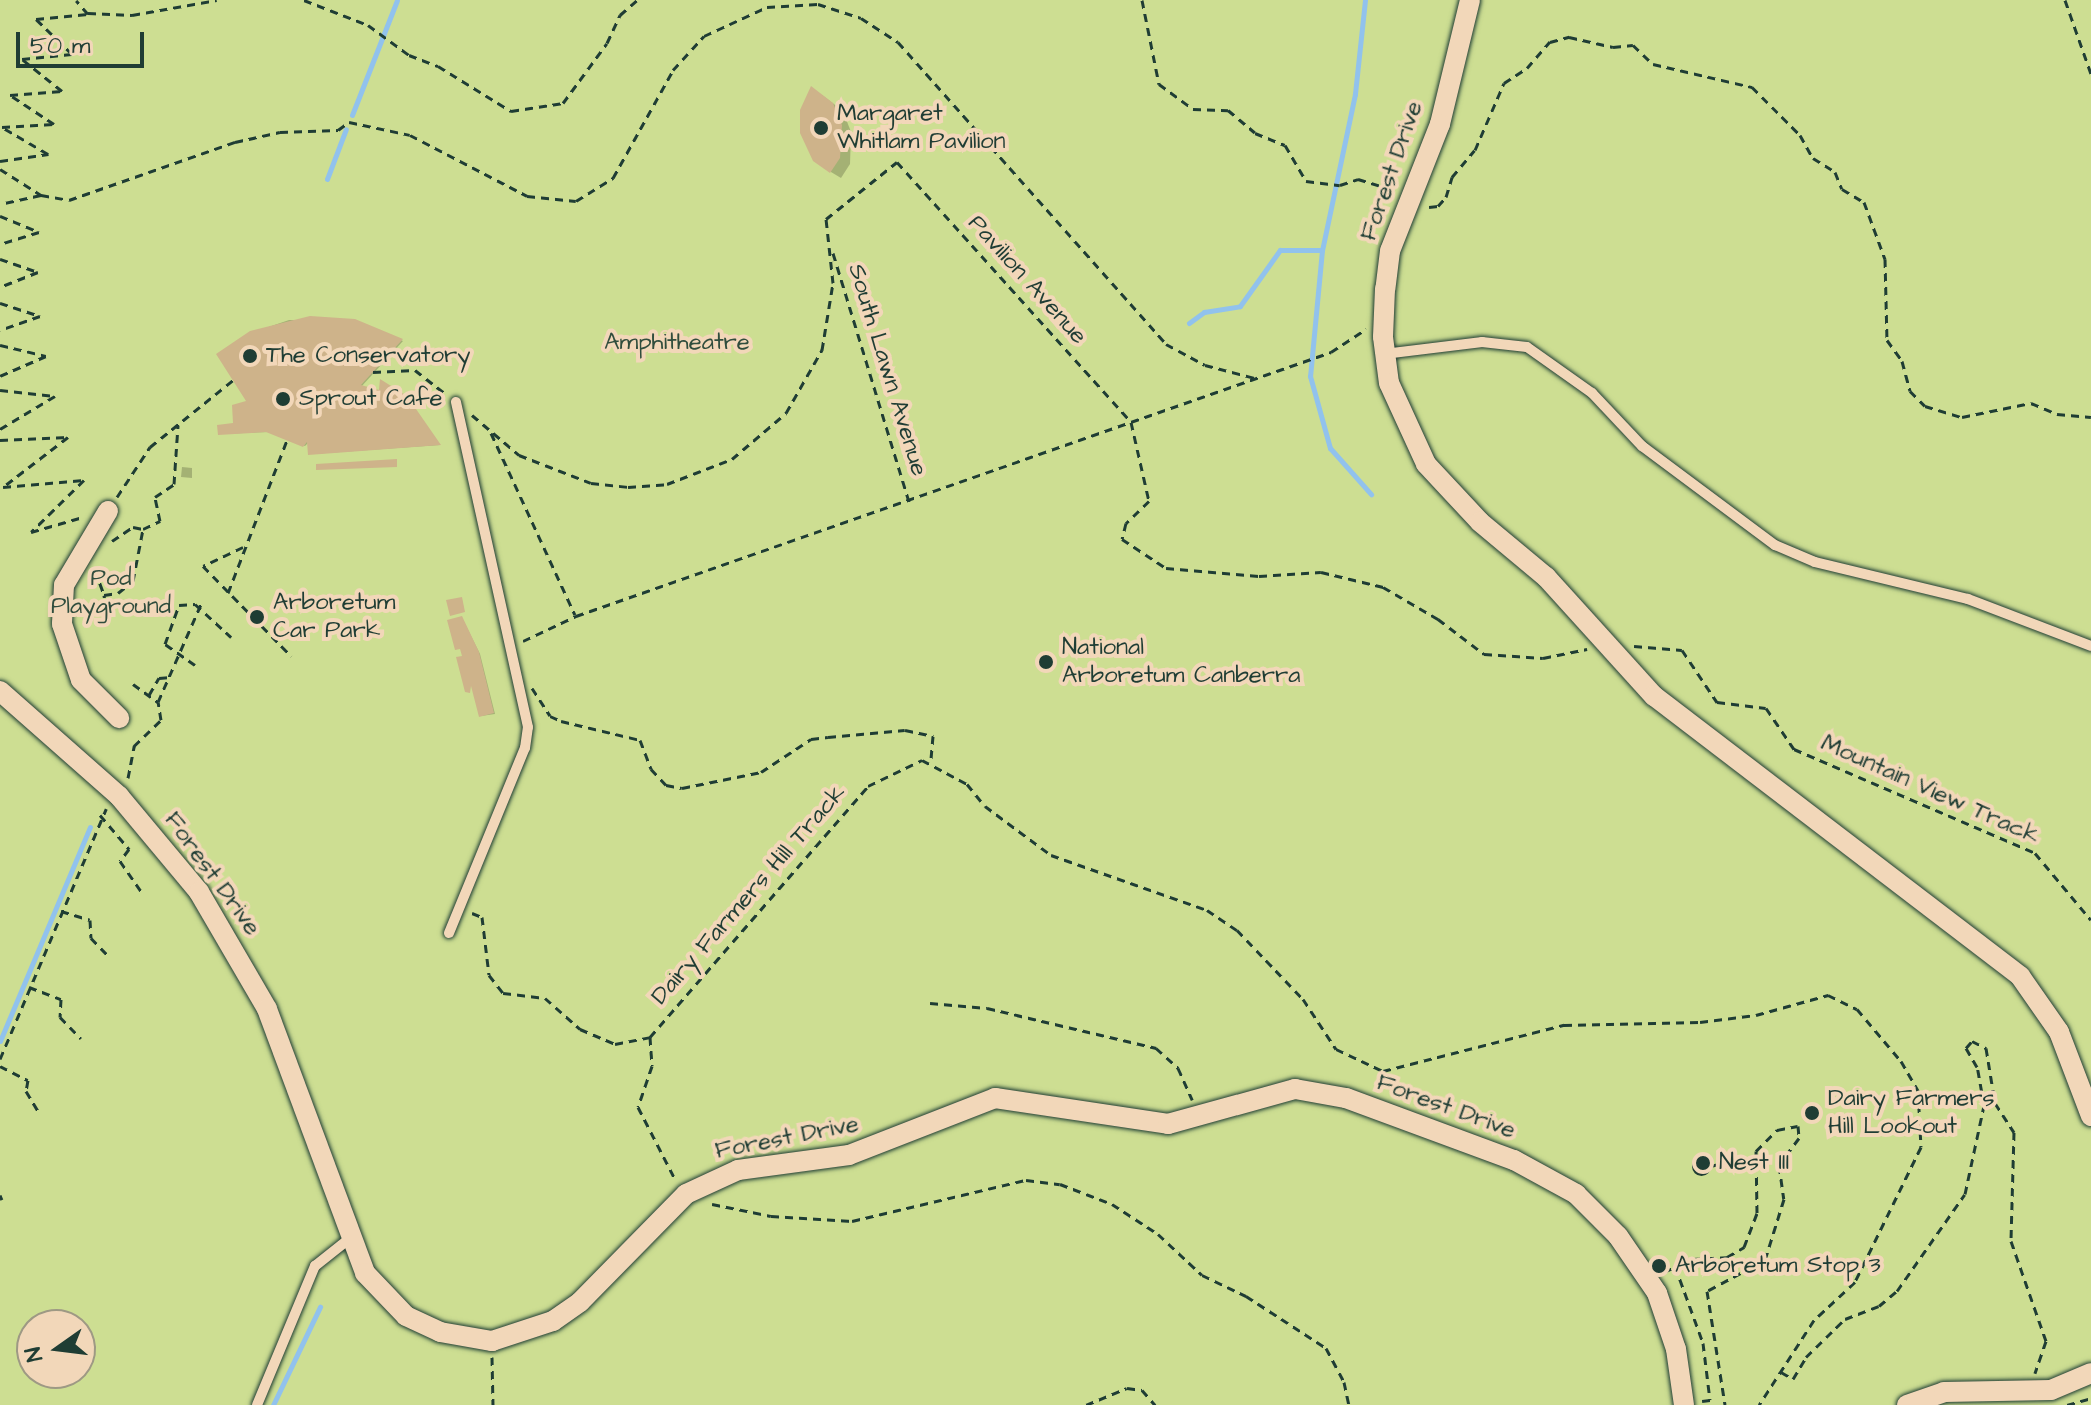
<!DOCTYPE html>
<html>
<head>
<meta charset="utf-8">
<style>
	body { margin:0 }
	#map { position:relative; width:2091px; height:1405px; overflow:hidden; background:#f2d7b9; font-family:"Architects Daughter",sans-serif }
	div>[style] { position:absolute }
	.green>* { inset:0; background:#cdde92 }
	.shadow>* { inset:0; background:#0003 }
	.stream>* { height:5px; margin:-2.5px; padding:0 2.5px; transform-origin:2.5px; border-radius:2.5px; background:#91c2ed }
	.building>* { inset:0; background:#ceb38a }
	.path>* { height:3px; margin-top:-1.5px; transform-origin:0; background:repeating-linear-gradient(90deg,#1f3d34 0 8px,transparent 0 14px) }
	.path>.ring { margin:-1.5px; padding:0; box-sizing:content-box; background:none; border:3px solid #1f3d34; border-radius:50% }
	.roads { filter:drop-shadow(0 0 2px #1f3d34) drop-shadow(0 0 2px #1f3d34) }
	.lane>* { height:10px; margin:-5px; padding:0 5px; transform-origin:5px; border-radius:5px; background:#f2d7b9 }
	.street>* { height:20px; margin:-10px; padding:0 10px; transform-origin:10px; border-radius:10px; background:#f2d7b9 }
	.dots>* { width:22px; height:22px; translate:-50% -50%; box-sizing:border-box; border:4px solid #f2d7b9; border-radius:50% }
	span { translate:-50% -50%; white-space:nowrap; text-align:center; line-height:1.15; -webkit-text-stroke:8px #f2d7b9; paint-order:stroke }
	.poi-label { font-size:24px; color:#1f3d34 }
	.left { translate:0 -50%; text-align:left }
	.street-label { font-size:24px; color:#1f3d34 }
	.park-label { font-size:24px; color:#304d3d }
	.north { position:absolute; left:16px; top:1309px; width:80px; height:80px; box-sizing:border-box; background:#f2d7b9; border:2px solid #9e9984; border-radius:50%; rotate:256deg; font-size:22px; font-weight:700; line-height:32px; text-align:center; color:#1f3d34 }
	.north::after { content:''; display:block; margin:auto; width:28px; height:36px; background:#1f3d34; clip-path:polygon(50% 0,100% 100%,50% 72%,0 100%) }
	.scale { position:absolute; left:16px; top:32px; width:128px; height:36px; box-sizing:border-box; border:4px solid #1f3d34; border-top:0; padding-left:10px; font-size:24px; line-height:28px; white-space:nowrap; color:#1f3d34; -webkit-text-stroke:6px #f2d7b9; paint-order:stroke }
</style>
</head>
<body>
<div id="map">
	<div class="green">
		<i style="clip-path:polygon(evenodd,0 0,2091px 0,2091px 1405px,0 1405px,0 0,32px 1325px,80px 1325px,80px 1373px,32px 1373px,32px 1325px)"></i>
	</div>
	<div class="shadow">
		<i style="clip-path:polygon(822px 95px,843px 111px,851px 132px,850px 164px,841px 178px,831px 172px)"></i>
		<i style="clip-path:polygon(289px 320px,355px 321px,403px 341px,361px 387px,408px 399px,440px 445px,312px 454px,309px 442px,305px 446px,269px 432px,220px 434px,235px 425px,250px 402px,251px 333px)"></i>
		<i style="clip-path:polygon(182px 467px,192px 468px,192px 478px,181px 477px)"></i>
		<i style="clip-path:polygon(462px 618px,480px 654px,495px 714px,481px 716px,462px 649px,456px 649px)"></i>
	</div>
	<div class="stream">
		<i style="left:1365px;top:0;width:95px;rotate:96.1deg"></i>
		<i style="left:1355px;top:94px;width:159px;rotate:101.9deg"></i>
		<i style="left:1322px;top:250px;width:127px;rotate:95.4deg"></i>
		<i style="left:1310px;top:376px;width:75px;rotate:74.5deg"></i>
		<i style="left:1330px;top:448px;width:62px;rotate:48.3deg"></i>
		<i style="left:352px;top:115px;width:123px;rotate:-68.6deg"></i>
		<i style="left:327px;top:179px;width:53px;rotate:-69.2deg"></i>
		<i style="left:1189px;top:323px;width:19px;rotate:-36deg"></i>
		<i style="left:1204px;top:312px;width:36px;rotate:-9deg"></i>
		<i style="left:1240px;top:306px;width:69px;rotate:-54.5deg"></i>
		<i style="left:1280px;top:250px;width:42px"></i>
		<i style="left:0;top:1041px;width:232px;rotate:-67.2deg"></i>
		<i style="left:273px;top:1405px;width:109px;rotate:-64.4deg"></i>
	</div>
	<div class="building">
		<i style="clip-path:polygon(811px 86px,833px 103px,842px 125px,840px 158px,830px 173px,813px 161px,800px 133px,800px 110px)"></i>
		<i style="clip-path:polygon(310px 316px,355px 319px,403px 339px,361px 385px,379px 390px,380px 379px,407px 396px,441px 445px,308px 455px,307px 442px,303px 447px,266px 432px,218px 435px,217px 425px,233px 423px,232px 405px,246px 401px,216px 354px,250px 331px)"></i>
		<i style="clip-path:polygon(397px 459px,397px 467px,316px 470px,316px 464px)"></i>
		<i style="clip-path:polygon(462px 597px,465px 612px,450px 616px,446px 600px)"></i>
		<i style="clip-path:polygon(462px 616px,479px 652px,494px 713px,479px 717px,471px 686px,470px 693px,465px 692px,456px 657px,462px 656px,460px 649px,455px 650px,447px 620px)"></i>
	</div>
	<div class="path">
		<i style="left:304px;top:0;width:69px;rotate:21.3deg"></i>
		<i style="left:368px;top:25px;width:51px;rotate:36.2deg"></i>
		<i style="left:409px;top:55px;width:31px;rotate:21deg"></i>
		<i style="left:438px;top:66px;width:86px;rotate:31.7deg"></i>
		<i style="left:511px;top:111px;width:53px;rotate:-8.7deg"></i>
		<i style="left:563px;top:103px;width:74px;rotate:-53.7deg"></i>
		<i style="left:607px;top:43px;width:31px;rotate:-65deg"></i>
		<i style="left:620px;top:15px;width:23px;rotate:-41deg"></i>
		<i style="left:1142px;top:0;width:86px;rotate:78.6deg"></i>
		<i style="left:1159px;top:84px;width:42px;rotate:36.3deg"></i>
		<i style="left:1193px;top:109px;width:35px;rotate:2deg"></i>
		<i style="left:1228px;top:110px;width:35px;rotate:40deg"></i>
		<i style="left:1255px;top:133px;width:32px;rotate:22deg"></i>
		<i style="left:1285px;top:145px;width:42px;rotate:59.7deg"></i>
		<i style="left:1306px;top:181px;width:34px;rotate:7deg"></i>
		<i style="left:1340px;top:185px;width:19px;rotate:-18deg"></i>
		<i style="left:1358px;top:179px;width:38px;rotate:17deg"></i>
		<i style="left:2065px;top:0;width:78px;rotate:70.6deg"></i>
		<i style="left:88px;top:13px;width:44px;rotate:2.6deg"></i>
		<i style="left:132px;top:15px;width:86px;rotate:-10deg"></i>
		<i style="left:0;top:161px;width:49px;rotate:-8.3deg"></i>
		<i style="left:48px;top:154px;width:53px;rotate:-149.6deg"></i>
		<i style="left:2px;top:127px;width:52px;rotate:-3.3deg"></i>
		<i style="left:54px;top:124px;width:53px;rotate:-146.6deg"></i>
		<i style="left:10px;top:95px;width:52px;rotate:-4.4deg"></i>
		<i style="left:62px;top:91px;width:51px;rotate:-141.3deg"></i>
		<i style="left:22px;top:59px;width:50px;rotate:-5.7deg"></i>
		<i style="left:72px;top:54px;width:50px;rotate:-135.8deg"></i>
		<i style="left:36px;top:19px;width:52px;rotate:-5.5deg"></i>
		<i style="left:88px;top:14px;width:18px;rotate:-131deg"></i>
		<i style="left:0;top:169px;width:49px;rotate:32.4deg"></i>
		<i style="left:41px;top:195px;width:42px;rotate:167.6deg"></i>
		<i style="left:41px;top:195px;width:28px;rotate:10deg"></i>
		<i style="left:69px;top:200px;width:176px;rotate:-19.3deg"></i>
		<i style="left:235px;top:142px;width:46px;rotate:-12.5deg"></i>
		<i style="left:280px;top:132px;width:58px;rotate:-2deg"></i>
		<i style="left:338px;top:130px;width:14px;rotate:-36deg"></i>
		<i style="left:349px;top:122px;width:62px;rotate:12deg"></i>
		<i style="left:410px;top:135px;width:132px;rotate:27.5deg"></i>
		<i style="left:527px;top:196px;width:49px;rotate:5.8deg"></i>
		<i style="left:576px;top:201px;width:44px;rotate:-31.9deg"></i>
		<i style="left:613px;top:178px;width:124px;rotate:-60.9deg"></i>
		<i style="left:673px;top:70px;width:46px;rotate:-47.6deg"></i>
		<i style="left:704px;top:36px;width:69px;rotate:-24.7deg"></i>
		<i style="left:767px;top:7px;width:51px;rotate:-3.4deg"></i>
		<i style="left:818px;top:4px;width:45px;rotate:18deg"></i>
		<i style="left:861px;top:18px;width:44px;rotate:33deg"></i>
		<i style="left:898px;top:42px;width:404px;rotate:48.4deg"></i>
		<i style="left:1166px;top:344px;width:44px;rotate:28.3deg"></i>
		<i style="left:1205px;top:365px;width:52px;rotate:14.6deg"></i>
		<i style="left:1429px;top:207px;width:9px;rotate:-6deg"></i>
		<i style="left:1438px;top:206px;width:12px;rotate:-48deg"></i>
		<i style="left:1446px;top:197px;width:21px;rotate:-73deg"></i>
		<i style="left:1452px;top:177px;width:35px;rotate:-50deg"></i>
		<i style="left:1475px;top:150px;width:73px;rotate:-66.6deg"></i>
		<i style="left:1504px;top:83px;width:27px;rotate:-33deg"></i>
		<i style="left:1527px;top:68px;width:35px;rotate:-49deg"></i>
		<i style="left:1550px;top:42px;width:20px;rotate:-15deg"></i>
		<i style="left:1569px;top:37px;width:45px;rotate:12.8deg"></i>
		<i style="left:1613px;top:47px;width:20px;rotate:-6deg"></i>
		<i style="left:1633px;top:45px;width:28px;rotate:44deg"></i>
		<i style="left:1653px;top:64px;width:102px;rotate:13.1deg"></i>
		<i style="left:1752px;top:87px;width:68px;rotate:45deg"></i>
		<i style="left:1800px;top:135px;width:26px;rotate:61deg"></i>
		<i style="left:1813px;top:158px;width:26px;rotate:32deg"></i>
		<i style="left:1835px;top:172px;width:18px;rotate:68deg"></i>
		<i style="left:1842px;top:189px;width:26px;rotate:31deg"></i>
		<i style="left:1864px;top:202px;width:61px;rotate:69.8deg"></i>
		<i style="left:1885px;top:259px;width:81px;rotate:88.6deg"></i>
		<i style="left:1887px;top:340px;width:26px;rotate:54deg"></i>
		<i style="left:1902px;top:361px;width:31px;rotate:75deg"></i>
		<i style="left:1910px;top:391px;width:21px;rotate:45deg"></i>
		<i style="left:1925px;top:406px;width:39px;rotate:17deg"></i>
		<i style="left:1962px;top:417px;width:70px;rotate:-11.5deg"></i>
		<i style="left:2031px;top:403px;width:28px;rotate:23deg"></i>
		<i style="left:2057px;top:414px;width:34px;rotate:5deg"></i>
		<i style="left:0;top:216px;width:42px;rotate:22.3deg"></i>
		<i style="left:39px;top:232px;width:41px;rotate:162.9deg"></i>
		<i style="left:833px;top:253px;width:260px;rotate:73deg"></i>
		<i style="left:0;top:259px;width:40px;rotate:18.9deg"></i>
		<i style="left:38px;top:272px;width:41px;rotate:158.5deg"></i>
		<i style="left:0;top:303px;width:42px;rotate:18deg"></i>
		<i style="left:40px;top:316px;width:42px;rotate:160.7deg"></i>
		<i style="left:0;top:345px;width:47px;rotate:13.4deg"></i>
		<i style="left:46px;top:356px;width:50px;rotate:156.5deg"></i>
		<i style="left:373px;top:372px;width:42px;rotate:-2.7deg"></i>
		<i style="left:415px;top:370px;width:41px;rotate:38deg"></i>
		<i style="left:0;top:390px;width:55px;rotate:6.2deg"></i>
		<i style="left:55px;top:396px;width:64px;rotate:149deg"></i>
		<i style="left:472px;top:415px;width:62px;rotate:40.4deg"></i>
		<i style="left:519px;top:455px;width:77px;rotate:21.3deg"></i>
		<i style="left:591px;top:483px;width:37px;rotate:6deg"></i>
		<i style="left:628px;top:487px;width:39px;rotate:-4deg"></i>
		<i style="left:667px;top:484px;width:70px;rotate:-21deg"></i>
		<i style="left:732px;top:459px;width:71px;rotate:-40.4deg"></i>
		<i style="left:786px;top:413px;width:73px;rotate:-60.3deg"></i>
		<i style="left:822px;top:350px;width:68px;rotate:-80.7deg"></i>
		<i style="left:833px;top:283px;width:64px;rotate:-96.2deg"></i>
		<i style="left:826px;top:219px;width:91px;rotate:-38.8deg"></i>
		<i style="left:897px;top:162px;width:350px;rotate:48deg"></i>
		<i style="left:1131px;top:422px;width:81px;rotate:77.2deg"></i>
		<i style="left:1149px;top:501px;width:32px;rotate:136deg"></i>
		<i style="left:1126px;top:523px;width:16px;rotate:104deg"></i>
		<i style="left:1122px;top:539px;width:53px;rotate:33.4deg"></i>
		<i style="left:1166px;top:568px;width:93px;rotate:4.9deg"></i>
		<i style="left:1259px;top:576px;width:62px;rotate:-3.7deg"></i>
		<i style="left:1321px;top:572px;width:64px;rotate:13.6deg"></i>
		<i style="left:1383px;top:587px;width:64px;rotate:30.2deg"></i>
		<i style="left:1438px;top:619px;width:58px;rotate:37.3deg"></i>
		<i style="left:1484px;top:654px;width:59px;rotate:3.9deg"></i>
		<i style="left:1543px;top:658px;width:45px;rotate:-11.6deg"></i>
		<i style="left:491px;top:433px;width:200px;rotate:65.2deg"></i>
		<i style="left:0;top:440px;width:68px;rotate:-2.5deg"></i>
		<i style="left:68px;top:437px;width:82px;rotate:142.4deg"></i>
		<i style="left:3px;top:487px;width:81px;rotate:-4.9deg"></i>
		<i style="left:84px;top:480px;width:74px;rotate:135.5deg"></i>
		<i style="left:31px;top:532px;width:54px;rotate:-16.1deg"></i>
		<i style="left:117px;top:497px;width:60px;rotate:-56.6deg"></i>
		<i style="left:150px;top:447px;width:107px;rotate:-38.9deg"></i>
		<i style="left:112px;top:541px;width:25px;rotate:-34deg"></i>
		<i style="left:133px;top:527px;width:10px;rotate:11deg"></i>
		<i style="left:243px;top:547px;width:44px;rotate:154.6deg"></i>
		<i style="left:203px;top:566px;width:126px;rotate:45.6deg"></i>
		<i style="left:95px;top:570px;width:27px;rotate:70deg"></i>
		<i style="left:228px;top:593px;width:164px;rotate:-68.9deg"></i>
		<i style="left:107px;top:611px;width:16px;rotate:-101deg"></i>
		<i style="left:104px;top:595px;width:14px;rotate:-8deg"></i>
		<i style="left:118px;top:593px;width:19px;rotate:-39deg"></i>
		<i style="left:133px;top:581px;width:53px;rotate:-79.1deg"></i>
		<i style="left:143px;top:529px;width:19px;rotate:-25deg"></i>
		<i style="left:160px;top:521px;width:25px;rotate:-102deg"></i>
		<i style="left:155px;top:497px;width:23px;rotate:-34deg"></i>
		<i style="left:174px;top:484px;width:59px;rotate:-86.1deg"></i>
		<i style="left:523px;top:641px;width:59px;rotate:-25.3deg"></i>
		<i style="left:576px;top:616px;width:800px;rotate:-19.27deg"></i>
		<i style="left:1331px;top:352px;width:42px;rotate:-33.3deg"></i>
		<i style="left:1634px;top:646px;width:48px;rotate:4.8deg"></i>
		<i style="left:1682px;top:650px;width:63px;rotate:56.1deg"></i>
		<i style="left:1717px;top:702px;width:49px;rotate:7deg"></i>
		<i style="left:1766px;top:708px;width:50px;rotate:55.7deg"></i>
		<i style="left:1794px;top:749px;width:262px;rotate:23.3deg"></i>
		<i style="left:2035px;top:853px;width:87px;rotate:50.1deg"></i>
		<i style="left:195px;top:665px;width:37px;rotate:-145deg"></i>
		<i style="left:165px;top:644px;width:41px;rotate:-70.3deg"></i>
		<i style="left:179px;top:605px;width:16px;rotate:-4deg"></i>
		<i style="left:195px;top:604px;width:49px;rotate:42.5deg"></i>
		<i style="left:133px;top:684px;width:31px;rotate:36deg"></i>
		<i style="left:532px;top:688px;width:33px;rotate:57deg"></i>
		<i style="left:550px;top:716px;width:12px;rotate:24deg"></i>
		<i style="left:561px;top:721px;width:81px;rotate:13.5deg"></i>
		<i style="left:640px;top:740px;width:31px;rotate:69deg"></i>
		<i style="left:651px;top:769px;width:22px;rotate:47deg"></i>
		<i style="left:666px;top:785px;width:16px;rotate:11deg"></i>
		<i style="left:682px;top:788px;width:81px;rotate:-11.4deg"></i>
		<i style="left:761px;top:772px;width:60px;rotate:-33.4deg"></i>
		<i style="left:811px;top:739px;width:17px;rotate:-7deg"></i>
		<i style="left:828px;top:737px;width:77px;rotate:-5.2deg"></i>
		<i style="left:905px;top:730px;width:29px;rotate:12deg"></i>
		<i style="left:933px;top:736px;width:25px;rotate:95deg"></i>
		<i style="left:149px;top:695px;width:20px;rotate:-60deg"></i>
		<i style="left:159px;top:678px;width:12px;rotate:-5deg"></i>
		<i style="left:128px;top:778px;width:33px;rotate:-79deg"></i>
		<i style="left:134px;top:746px;width:37px;rotate:-44deg"></i>
		<i style="left:161px;top:720px;width:18px;rotate:-99deg"></i>
		<i style="left:158px;top:702px;width:107px;rotate:-66.3deg"></i>
		<i style="left:100px;top:815px;width:45px;rotate:49.5deg"></i>
		<i style="left:129px;top:849px;width:15px;rotate:127deg"></i>
		<i style="left:120px;top:861px;width:40px;rotate:55.1deg"></i>
		<i style="left:61px;top:911px;width:30px;rotate:17deg"></i>
		<i style="left:90px;top:920px;width:18px;rotate:87deg"></i>
		<i style="left:91px;top:938px;width:28px;rotate:46deg"></i>
		<i style="left:472px;top:913px;width:11px;rotate:22deg"></i>
		<i style="left:482px;top:917px;width:58px;rotate:83.1deg"></i>
		<i style="left:489px;top:975px;width:23px;rotate:52deg"></i>
		<i style="left:503px;top:993px;width:42px;rotate:6.8deg"></i>
		<i style="left:545px;top:998px;width:47px;rotate:41.5deg"></i>
		<i style="left:580px;top:1029px;width:38px;rotate:23deg"></i>
		<i style="left:615px;top:1044px;width:36px;rotate:-11deg"></i>
		<i style="left:650px;top:1037px;width:332px;rotate:-49deg"></i>
		<i style="left:868px;top:786px;width:60px;rotate:-25.7deg"></i>
		<i style="left:922px;top:760px;width:51px;rotate:28.1deg"></i>
		<i style="left:967px;top:784px;width:28px;rotate:51deg"></i>
		<i style="left:985px;top:806px;width:82px;rotate:36.6deg"></i>
		<i style="left:1051px;top:855px;width:165px;rotate:19.4deg"></i>
		<i style="left:1207px;top:910px;width:36px;rotate:34deg"></i>
		<i style="left:1237px;top:930px;width:95px;rotate:46.3deg"></i>
		<i style="left:1303px;top:999px;width:60px;rotate:56.6deg"></i>
		<i style="left:1336px;top:1049px;width:52px;rotate:25.1deg"></i>
		<i style="left:1383px;top:1071px;width:187px;rotate:-14.3deg"></i>
		<i style="left:1564px;top:1025px;width:136px;rotate:-1.3deg"></i>
		<i style="left:1700px;top:1022px;width:56px;rotate:-7.1deg"></i>
		<i style="left:1756px;top:1015px;width:75px;rotate:-15.5deg"></i>
		<i style="left:1828px;top:995px;width:32px;rotate:26deg"></i>
		<i style="left:1857px;top:1009px;width:68px;rotate:49.8deg"></i>
		<i style="left:1901px;top:1061px;width:34px;rotate:60deg"></i>
		<i style="left:1918px;top:1090px;width:57px;rotate:87deg"></i>
		<i style="left:1921px;top:1147px;width:150px;rotate:116.1deg"></i>
		<i style="left:1855px;top:1282px;width:56px;rotate:137.2deg"></i>
		<i style="left:1814px;top:1320px;width:101px;rotate:122.9deg"></i>
		<i style="left:29px;top:987px;width:34px;rotate:21deg"></i>
		<i style="left:61px;top:999px;width:18px;rotate:93deg"></i>
		<i style="left:60px;top:1017px;width:30px;rotate:46deg"></i>
		<i style="left:930px;top:1003px;width:57px;rotate:5deg"></i>
		<i style="left:987px;top:1008px;width:174px;rotate:13.3deg"></i>
		<i style="left:1156px;top:1048px;width:30px;rotate:42deg"></i>
		<i style="left:1178px;top:1068px;width:35px;rotate:66deg"></i>
		<i style="left:650px;top:1037px;width:29px;rotate:86deg"></i>
		<i style="left:652px;top:1066px;width:43px;rotate:108.9deg"></i>
		<i style="left:638px;top:1107px;width:83px;rotate:62.8deg"></i>
		<i style="left:0;top:1059px;width:272px;rotate:-67deg"></i>
		<i style="left:0;top:1066px;width:31px;rotate:27deg"></i>
		<i style="left:28px;top:1080px;width:11px;rotate:100deg"></i>
		<i style="left:26px;top:1091px;width:27px;rotate:59deg"></i>
		<i class="ring" style="left:1693px;top:1158px;width:13px;height:13px"></i>
		<i style="left:1710px;top:1166px;width:29px;rotate:-12deg"></i>
		<i style="left:1738px;top:1160px;width:16px;rotate:15deg"></i>
		<i style="left:0;top:1195px;width:5px;rotate:68deg"></i>
		<i style="left:712px;top:1204px;width:60px;rotate:11.5deg"></i>
		<i style="left:771px;top:1216px;width:81px;rotate:3.5deg"></i>
		<i style="left:852px;top:1221px;width:179px;rotate:-13.3deg"></i>
		<i style="left:1026px;top:1180px;width:34px;rotate:7deg"></i>
		<i style="left:1060px;top:1184px;width:56px;rotate:21deg"></i>
		<i style="left:1112px;top:1204px;width:55px;rotate:33.1deg"></i>
		<i style="left:1158px;top:1234px;width:60px;rotate:43deg"></i>
		<i style="left:1202px;top:1275px;width:49px;rotate:25.5deg"></i>
		<i style="left:1246px;top:1296px;width:95px;rotate:33deg"></i>
		<i style="left:1326px;top:1348px;width:38px;rotate:62deg"></i>
		<i style="left:1344px;top:1382px;width:24px;rotate:78deg"></i>
		<i style="left:1675px;top:1266px;width:82px;rotate:70deg"></i>
		<i style="left:1703px;top:1343px;width:57px;rotate:83deg"></i>
		<i style="left:1710px;top:1400px;width:8px;rotate:173deg"></i>
		<i style="left:1664px;top:1272px;width:31px;rotate:-25deg"></i>
		<i style="left:1692px;top:1259px;width:35px;rotate:-3deg"></i>
		<i style="left:1727px;top:1257px;width:20px;rotate:-30deg"></i>
		<i style="left:1744px;top:1247px;width:36px;rotate:-69deg"></i>
		<i style="left:1757px;top:1213px;width:62px;rotate:-90.9deg"></i>
		<i style="left:1756px;top:1151px;width:30px;rotate:-45deg"></i>
		<i style="left:1777px;top:1130px;width:21px;rotate:-11deg"></i>
		<i style="left:1798px;top:1126px;width:12px;rotate:85deg"></i>
		<i style="left:1799px;top:1138px;width:34px;rotate:127deg"></i>
		<i style="left:1779px;top:1165px;width:34px;rotate:82deg"></i>
		<i style="left:1784px;top:1199px;width:64px;rotate:107.3deg"></i>
		<i style="left:1765px;top:1260px;width:66px;rotate:151.9deg"></i>
		<i style="left:1707px;top:1291px;width:115px;rotate:81deg"></i>
		<i style="left:492px;top:1357px;width:48px;rotate:88.8deg"></i>
		<i style="left:1781px;top:1372px;width:14px;rotate:30deg"></i>
		<i style="left:1793px;top:1379px;width:26px;rotate:-59deg"></i>
		<i style="left:1806px;top:1357px;width:54px;rotate:-44.3deg"></i>
		<i style="left:1845px;top:1319px;width:36px;rotate:-21deg"></i>
		<i style="left:1879px;top:1306px;width:23px;rotate:-40deg"></i>
		<i style="left:1897px;top:1291px;width:118px;rotate:-55deg"></i>
		<i style="left:1965px;top:1194px;width:91px;rotate:-77.9deg"></i>
		<i style="left:1984px;top:1105px;width:39px;rotate:-100deg"></i>
		<i style="left:1977px;top:1067px;width:22px;rotate:-120deg"></i>
		<i style="left:1966px;top:1048px;width:9px;rotate:-49deg"></i>
		<i style="left:1972px;top:1041px;width:16px;rotate:27deg"></i>
		<i style="left:1986px;top:1048px;width:56px;rotate:80.7deg"></i>
		<i style="left:1995px;top:1103px;width:35px;rotate:57deg"></i>
		<i style="left:2014px;top:1132px;width:109px;rotate:91.6deg"></i>
		<i style="left:2011px;top:1241px;width:106px;rotate:70.7deg"></i>
		<i style="left:2046px;top:1341px;width:34px;rotate:109deg"></i>
		<i style="left:1086px;top:1405px;width:44px;rotate:-22.5deg"></i>
		<i style="left:1127px;top:1388px;width:15px;rotate:8deg"></i>
		<i style="left:1142px;top:1390px;width:20px;rotate:49deg"></i>
		<i style="left:2067px;top:1405px;width:25px;rotate:-16deg"></i>
	</div>
	<div class="roads">
		<div class="lane">
			<i style="left:1384px;top:354px;width:99px;rotate:-7deg"></i>
			<i style="left:1482px;top:342px;width:45px;rotate:6.3deg"></i>
			<i style="left:1527px;top:347px;width:80px;rotate:35.3deg"></i>
			<i style="left:1592px;top:393px;width:73px;rotate:46.7deg"></i>
			<i style="left:1642px;top:446px;width:166px;rotate:36.7deg"></i>
			<i style="left:1775px;top:545px;width:43px;rotate:23deg"></i>
			<i style="left:1815px;top:562px;width:157px;rotate:13.6deg"></i>
			<i style="left:1968px;top:599px;width:132px;rotate:20.9deg"></i>
			<i style="left:449px;top:933px;width:200px;rotate:-67.7deg"></i>
			<i style="left:525px;top:748px;width:21px;rotate:-82deg"></i>
			<i style="left:528px;top:727px;width:333px;rotate:-102.5deg"></i>
			<i style="left:257px;top:1405px;width:151px;rotate:-67.4deg"></i>
			<i style="left:315px;top:1266px;width:43px;rotate:-38.5deg"></i>
		</div>
		<div class="street">
			<i style="left:1470px;top:0;width:128px;rotate:103.6deg"></i>
			<i style="left:1440px;top:124px;width:136px;rotate:111.5deg"></i>
			<i style="left:1390px;top:251px;width:38px;rotate:97deg"></i>
			<i style="left:1385px;top:289px;width:48px;rotate:92.4deg"></i>
			<i style="left:1383px;top:337px;width:46px;rotate:82.6deg"></i>
			<i style="left:1389px;top:383px;width:89px;rotate:65.4deg"></i>
			<i style="left:1426px;top:464px;width:79px;rotate:47deg"></i>
			<i style="left:1480px;top:522px;width:86px;rotate:39.8deg"></i>
			<i style="left:1546px;top:577px;width:161px;rotate:47.8deg"></i>
			<i style="left:1654px;top:696px;width:461px;rotate:37.4deg"></i>
			<i style="left:2020px;top:976px;width:68px;rotate:55.1deg"></i>
			<i style="left:2059px;top:1032px;width:90px;rotate:69.1deg"></i>
			<i style="left:108px;top:511px;width:86px;rotate:120.7deg"></i>
			<i style="left:64px;top:585px;width:39px;rotate:93deg"></i>
			<i style="left:62px;top:624px;width:59px;rotate:71.3deg"></i>
			<i style="left:81px;top:680px;width:54px;rotate:45deg"></i>
			<i style="left:0;top:691px;width:159px;rotate:41.4deg"></i>
			<i style="left:119px;top:796px;width:125px;rotate:50.2deg"></i>
			<i style="left:199px;top:892px;width:135px;rotate:59.8deg"></i>
			<i style="left:267px;top:1009px;width:282px;rotate:69.6deg"></i>
			<i style="left:365px;top:1273px;width:59px;rotate:46.4deg"></i>
			<i style="left:406px;top:1316px;width:38px;rotate:25deg"></i>
			<i style="left:440px;top:1332px;width:53px;rotate:9.8deg"></i>
			<i style="left:492px;top:1341px;width:64px;rotate:-18.2deg"></i>
			<i style="left:553px;top:1321px;width:33px;rotate:-35deg"></i>
			<i style="left:580px;top:1302px;width:151px;rotate:-45.5deg"></i>
			<i style="left:686px;top:1194px;width:57px;rotate:-24.8deg"></i>
			<i style="left:738px;top:1170px;width:112px;rotate:-7.7deg"></i>
			<i style="left:849px;top:1155px;width:157px;rotate:-21.3deg"></i>
			<i style="left:995px;top:1098px;width:175px;rotate:8.5deg"></i>
			<i style="left:1168px;top:1124px;width:132px;rotate:-15.4deg"></i>
			<i style="left:1295px;top:1089px;width:52px;rotate:10deg"></i>
			<i style="left:1346px;top:1098px;width:179px;rotate:20.3deg"></i>
			<i style="left:1514px;top:1160px;width:71px;rotate:28.7deg"></i>
			<i style="left:1576px;top:1194px;width:59px;rotate:45deg"></i>
			<i style="left:1618px;top:1236px;width:69px;rotate:55.6deg"></i>
			<i style="left:1657px;top:1293px;width:59px;rotate:71.3deg"></i>
			<i style="left:1676px;top:1349px;width:57px;rotate:81.9deg"></i>
			<i style="left:1907px;top:1405px;width:39px;rotate:-19deg"></i>
			<i style="left:1944px;top:1392px;width:107px;rotate:-1.1deg"></i>
			<i style="left:2051px;top:1390px;width:43px;rotate:-23deg"></i>
		</div>
	</div>
	<div class="dots">
		<i style="left:821px;top:128px;background:#1f3d34"></i>
		<i style="left:250px;top:356px;background:#1f3d34"></i>
		<i style="left:283px;top:399px;background:#1f3d34"></i>
		<i style="left:257px;top:617px;background:#1f3d34"></i>
		<i style="left:1046px;top:662px;background:#1f3d34"></i>
		<i style="left:1812px;top:1113px;background:#1f3d34"></i>
		<i style="left:1703px;top:1163px;background:#1f3d34"></i>
		<i style="left:1659px;top:1266px;background:#1f3d34"></i>
	</div>
	<div class="poi-label">
		<span class="left" style="left:837px;top:128px">Margaret<br>Whitlam Pavilion</span>
		<span class="left" style="left:266px;top:356px">The Conservatory</span>
		<span class="left" style="left:299px;top:399px">Sprout Cafe</span>
		<span class="left" style="left:273px;top:617px">Arboretum<br>Car Park</span>
		<span class="left" style="left:1062px;top:662px">National<br>Arboretum Canberra</span>
		<span class="left" style="left:1828px;top:1113px">Dairy Farmers<br>Hill Lookout</span>
		<span class="left" style="left:1719px;top:1163px">Nest III</span>
		<span class="left" style="left:1675px;top:1266px">Arboretum Stop 3</span>
	</div>
	<div class="street-label">
		<span style="left:1392px;top:171px;rotate:-71deg">Forest Drive</span>
		<span style="left:1027px;top:280px;rotate:48deg">Pavilion Avenue</span>
		<span style="left:887px;top:370px;rotate:73deg">South Lawn Avenue</span>
		<span style="left:1930px;top:790px;rotate:24deg">Mountain View Track</span>
		<span style="left:212px;top:874px;rotate:54deg">Forest Drive</span>
		<span style="left:749px;top:895px;rotate:-49deg">Dairy Farmers Hill Track</span>
		<span style="left:1446px;top:1107px;rotate:20deg">Forest Drive</span>
		<span style="left:787px;top:1138px;rotate:-11deg">Forest Drive</span>
	</div>
	<div class="park-label">
		<span style="left:677px;top:343px">Amphitheatre</span>
		<span style="left:111px;top:593px">Pod<br>Playground</span>
	</div>
	<div class="north">N</div>
	<div class="scale">50 m</div>
</div>
</body>
</html>
